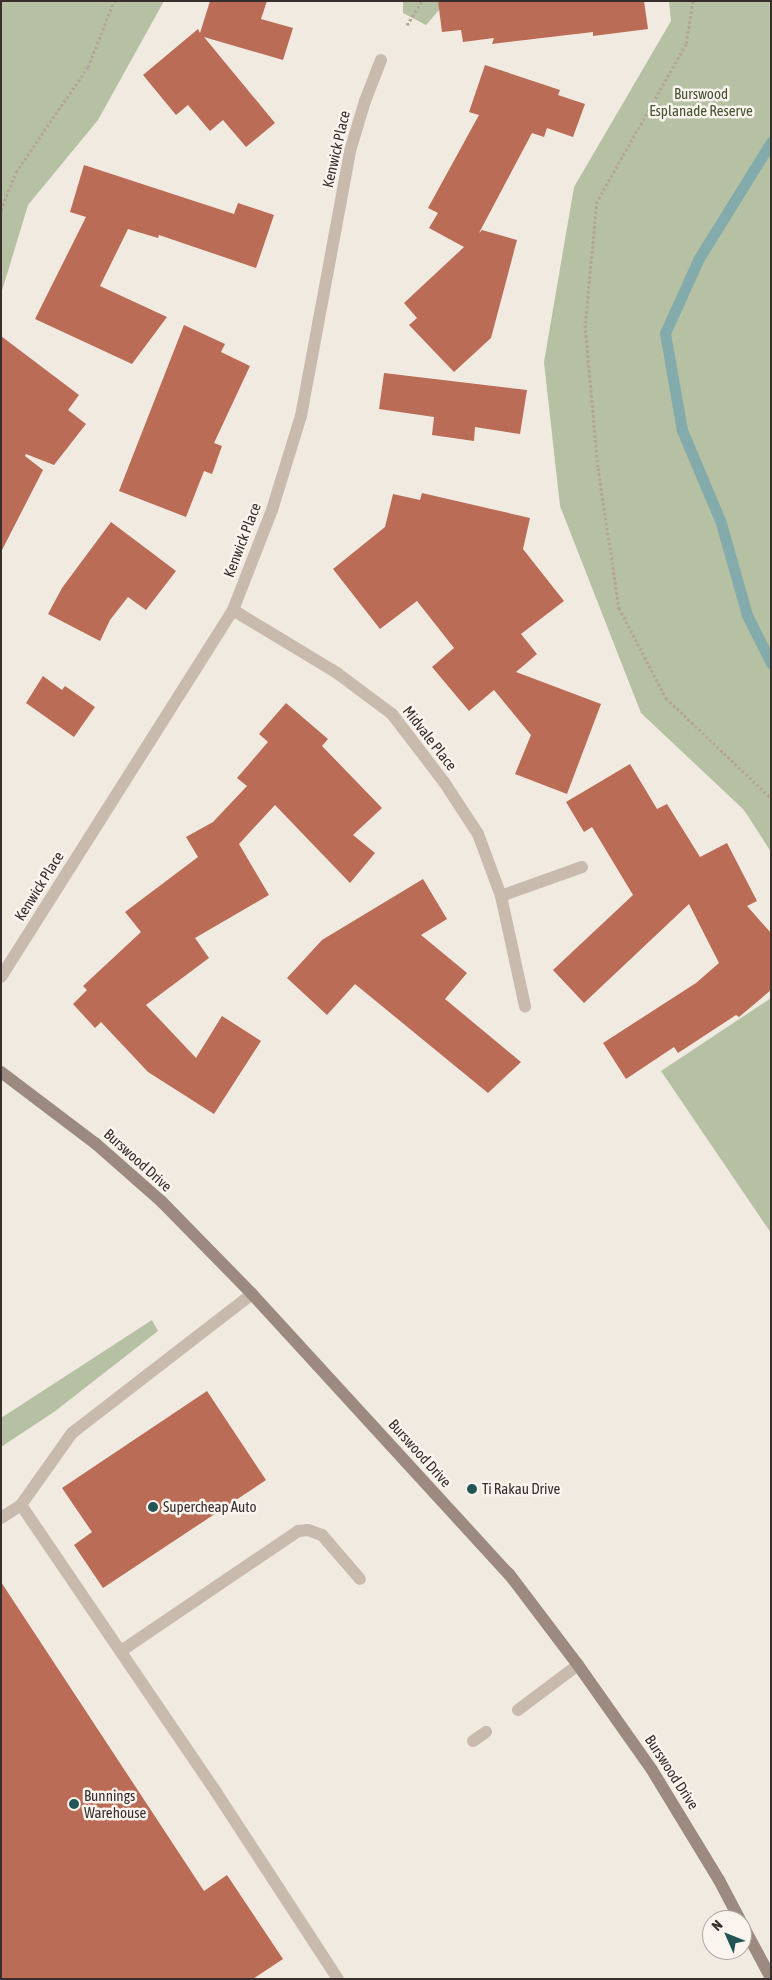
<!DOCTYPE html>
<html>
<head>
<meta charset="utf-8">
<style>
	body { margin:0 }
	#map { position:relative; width:772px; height:1980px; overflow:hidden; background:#f1eae1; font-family:"Asap Condensed",sans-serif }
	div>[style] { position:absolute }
	.green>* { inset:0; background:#b6c0a2 }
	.stream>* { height:11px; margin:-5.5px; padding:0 5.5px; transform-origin:5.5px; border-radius:5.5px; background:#83abac }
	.building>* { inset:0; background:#bb6c56 }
	.path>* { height:3px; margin-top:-1.5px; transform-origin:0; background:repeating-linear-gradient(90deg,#b5a498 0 2.5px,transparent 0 5px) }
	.lane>* { height:12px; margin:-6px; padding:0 6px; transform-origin:6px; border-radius:6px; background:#c9baae }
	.street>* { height:12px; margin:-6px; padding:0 6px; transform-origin:6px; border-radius:6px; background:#c9baae }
	.secondary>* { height:12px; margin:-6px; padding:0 6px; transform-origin:6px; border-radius:6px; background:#9c897f }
	.dots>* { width:14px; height:14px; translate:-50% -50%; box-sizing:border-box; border:2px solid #f9f4ee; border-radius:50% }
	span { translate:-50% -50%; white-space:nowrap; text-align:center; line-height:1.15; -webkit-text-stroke:5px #f9f4ee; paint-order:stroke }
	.park-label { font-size:15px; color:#485432 }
	.street-label { font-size:15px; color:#382f2c }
	.poi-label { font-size:15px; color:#382f2c }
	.left { translate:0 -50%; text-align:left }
	.frame { position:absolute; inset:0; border:2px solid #382f2c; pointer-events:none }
	.north { position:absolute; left:702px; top:1910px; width:50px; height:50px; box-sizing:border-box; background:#f9f4ee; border:1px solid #aca5a0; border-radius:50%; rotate:314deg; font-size:14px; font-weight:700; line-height:20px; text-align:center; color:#382f2c }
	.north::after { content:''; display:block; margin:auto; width:18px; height:22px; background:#255456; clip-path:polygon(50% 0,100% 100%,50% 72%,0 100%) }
</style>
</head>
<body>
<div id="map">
	<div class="green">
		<i style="clip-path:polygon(1px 1px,164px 1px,98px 120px,28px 205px,1px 294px)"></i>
		<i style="clip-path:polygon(403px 1px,447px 1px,426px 25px,403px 13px)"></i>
		<i style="clip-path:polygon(669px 1px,771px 1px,771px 852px,744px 810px,641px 713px,560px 506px,544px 362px,574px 187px,671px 21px)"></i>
		<i style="clip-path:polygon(771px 998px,771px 1233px,661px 1071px)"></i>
		<i style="clip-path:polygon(152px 1320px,158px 1331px,54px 1412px,1px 1447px,1px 1418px)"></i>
	</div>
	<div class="stream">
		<i style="left:771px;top:142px;width:137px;rotate:121.8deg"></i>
		<i style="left:699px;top:258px;width:82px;rotate:114.4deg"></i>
		<i style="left:665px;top:333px;width:98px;rotate:80.1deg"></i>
		<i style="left:682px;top:430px;width:101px;rotate:67.2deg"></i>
		<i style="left:721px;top:523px;width:96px;rotate:74.2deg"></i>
		<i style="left:747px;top:615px;width:54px;rotate:63.4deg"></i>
	</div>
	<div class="building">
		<i style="clip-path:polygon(210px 1px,267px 1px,261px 19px,293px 28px,283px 60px,204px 37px,275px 123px,246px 147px,223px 120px,210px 131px,188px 105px,176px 115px,143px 75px,198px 29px,200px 33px)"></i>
		<i style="clip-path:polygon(438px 1px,644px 1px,648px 29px,593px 36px,593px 32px,492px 44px,494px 38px,463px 42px,461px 30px,442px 32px)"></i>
		<i style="clip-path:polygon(485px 65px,560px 90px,558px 95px,585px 104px,573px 137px,547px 128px,544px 137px,532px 133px,479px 233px,482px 230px,517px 240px,491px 338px,454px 372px,409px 325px,417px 318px,404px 303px,464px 247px,429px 228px,438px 213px,428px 208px,479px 115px,469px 112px)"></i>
		<i style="clip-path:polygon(84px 165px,234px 214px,238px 203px,274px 215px,256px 268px,159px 235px,158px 238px,128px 229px,100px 286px,167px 317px,132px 364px,35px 319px,86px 217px,70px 212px)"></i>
		<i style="clip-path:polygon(184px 325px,225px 344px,221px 352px,250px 366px,214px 443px,222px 446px,212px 474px,204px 471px,186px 517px,119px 491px)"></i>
		<i style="clip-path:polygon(1px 336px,79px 395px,68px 410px,86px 424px,54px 465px,26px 454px,25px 456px,43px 470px,1px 552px)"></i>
		<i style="clip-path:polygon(384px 373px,527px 390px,520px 434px,475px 427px,474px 441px,432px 435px,434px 417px,379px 409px)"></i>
		<i style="clip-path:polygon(422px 493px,530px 518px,523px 549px,564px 601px,521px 634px,537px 654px,516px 672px,601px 704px,567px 794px,515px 774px,531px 735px,494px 690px,469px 711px,432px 667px,454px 648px,417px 601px,380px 629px,333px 569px,385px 527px,393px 494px,420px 500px)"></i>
		<i style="clip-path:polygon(111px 522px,176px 571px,146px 610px,128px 597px,110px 620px,100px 641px,48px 614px,62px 588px)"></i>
		<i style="clip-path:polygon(43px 676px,62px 690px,65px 686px,95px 707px,74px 737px,26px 703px)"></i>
		<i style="clip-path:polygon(286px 703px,328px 739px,322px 746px,382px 808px,353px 835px,375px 853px,350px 883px,275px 805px,239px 844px,269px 895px,195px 938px,209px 958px,146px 1005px,196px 1058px,222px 1016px,261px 1041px,214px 1114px,148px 1072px,101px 1022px,95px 1028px,73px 1004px,87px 990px,83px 986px,141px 932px,125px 912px,198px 857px,186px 837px,213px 822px,247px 786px,237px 778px,268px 742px,259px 734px)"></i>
		<i style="clip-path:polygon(630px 764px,657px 809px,667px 804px,700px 857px,727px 843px,757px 901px,747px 906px,771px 933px,771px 990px,739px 1017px,736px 1015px,678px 1053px,674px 1047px,626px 1079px,603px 1043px,696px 983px,719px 963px,689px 904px,584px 1003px,553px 970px,633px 895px,592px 827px,584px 832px,566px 802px)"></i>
		<i style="clip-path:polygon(423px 879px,447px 919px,421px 935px,467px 973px,445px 999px,521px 1062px,488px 1093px,355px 984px,327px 1015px,287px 978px,322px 940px)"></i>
		<i style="clip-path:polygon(207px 1391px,266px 1480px,103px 1588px,74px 1545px,92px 1532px,62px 1488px)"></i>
		<i style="clip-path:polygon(1px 1582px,204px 1891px,227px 1875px,283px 1959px,253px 1979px,1px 1979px)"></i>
	</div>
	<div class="path">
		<i style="left:693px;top:1px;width:44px;rotate:99.2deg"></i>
		<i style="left:686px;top:44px;width:180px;rotate:119.5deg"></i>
		<i style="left:597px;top:201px;width:125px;rotate:95.5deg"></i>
		<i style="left:585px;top:325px;width:144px;rotate:84.8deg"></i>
		<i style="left:598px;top:468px;width:142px;rotate:81.5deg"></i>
		<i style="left:619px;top:608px;width:102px;rotate:62.4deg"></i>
		<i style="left:666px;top:698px;width:145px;rotate:43.6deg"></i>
		<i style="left:407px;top:25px;width:28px;rotate:-58deg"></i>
		<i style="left:1px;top:210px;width:41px;rotate:-68.5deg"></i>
		<i style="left:16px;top:172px;width:127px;rotate:-55.6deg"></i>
		<i style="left:88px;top:67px;width:71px;rotate:-68.5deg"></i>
	</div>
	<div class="lane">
		<i style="left:252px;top:1294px;width:227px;rotate:142.3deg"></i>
		<i style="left:72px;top:1433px;width:88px;rotate:125.3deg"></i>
		<i style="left:21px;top:1505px;width:347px;rotate:55.8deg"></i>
		<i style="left:216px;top:1792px;width:223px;rotate:56.9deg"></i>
		<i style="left:1px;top:1518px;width:24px;rotate:-33deg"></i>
		<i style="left:121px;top:1651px;width:214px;rotate:-34.1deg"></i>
		<i style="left:298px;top:1531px;width:10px;rotate:-6deg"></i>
		<i style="left:308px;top:1530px;width:15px;rotate:20deg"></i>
		<i style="left:322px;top:1535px;width:58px;rotate:49.2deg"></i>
		<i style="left:518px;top:1710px;width:75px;rotate:-36.9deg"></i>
		<i style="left:473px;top:1741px;width:16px;rotate:-35deg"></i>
	</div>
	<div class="street">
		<i style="left:233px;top:610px;width:122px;rotate:31.2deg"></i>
		<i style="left:337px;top:673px;width:69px;rotate:36.7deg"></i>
		<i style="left:392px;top:714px;width:86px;rotate:52.6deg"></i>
		<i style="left:444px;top:782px;width:62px;rotate:56.8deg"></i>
		<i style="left:478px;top:834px;width:66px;rotate:69.6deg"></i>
		<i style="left:501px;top:896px;width:113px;rotate:77.7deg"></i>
		<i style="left:501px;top:896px;width:86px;rotate:-19.7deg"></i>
		<i style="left:1px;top:977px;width:434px;rotate:-57.7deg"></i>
		<i style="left:233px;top:610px;width:107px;rotate:-68.7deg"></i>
		<i style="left:272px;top:510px;width:98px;rotate:-72.9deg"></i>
		<i style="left:301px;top:416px;width:269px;rotate:-79.5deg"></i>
		<i style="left:350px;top:151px;width:52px;rotate:-73.3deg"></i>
		<i style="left:365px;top:101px;width:44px;rotate:-68.7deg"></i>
	</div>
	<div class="secondary">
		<i style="left:1px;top:1072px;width:118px;rotate:37.1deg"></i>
		<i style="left:95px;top:1143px;width:89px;rotate:41.4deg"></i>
		<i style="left:162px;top:1202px;width:129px;rotate:45.6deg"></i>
		<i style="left:252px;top:1294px;width:380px;rotate:47.5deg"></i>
		<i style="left:509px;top:1574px;width:114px;rotate:52.8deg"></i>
		<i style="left:578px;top:1665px;width:128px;rotate:54.8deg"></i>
		<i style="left:652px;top:1770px;width:129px;rotate:58.7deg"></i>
		<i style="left:719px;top:1880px;width:45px;rotate:62.3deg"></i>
		<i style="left:742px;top:1924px;width:61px;rotate:61.8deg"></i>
	</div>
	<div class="dots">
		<i style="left:472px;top:1489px;background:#255456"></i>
		<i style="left:153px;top:1507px;background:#255456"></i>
		<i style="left:74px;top:1804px;background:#255456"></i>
	</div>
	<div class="park-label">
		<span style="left:701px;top:102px">Burswood<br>Esplanade Reserve</span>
	</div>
	<div class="street-label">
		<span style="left:336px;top:149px;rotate:-77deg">Kenwick Place</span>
		<span style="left:242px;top:540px;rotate:-69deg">Kenwick Place</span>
		<span style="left:430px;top:738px;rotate:52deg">Midvale Place</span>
		<span style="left:39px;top:886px;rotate:-58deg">Kenwick Place</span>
		<span style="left:138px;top:1160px;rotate:42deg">Burswood Drive</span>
		<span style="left:420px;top:1453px;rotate:48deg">Burswood Drive</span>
		<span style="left:672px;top:1772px;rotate:57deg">Burswood Drive</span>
	</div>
	<div class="poi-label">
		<span class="left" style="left:482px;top:1489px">Ti Rakau Drive</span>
		<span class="left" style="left:163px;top:1507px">Supercheap Auto</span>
		<span class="left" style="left:84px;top:1804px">Bunnings<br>Warehouse</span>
	</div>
	<div class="frame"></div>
	<div class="north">N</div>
</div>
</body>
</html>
